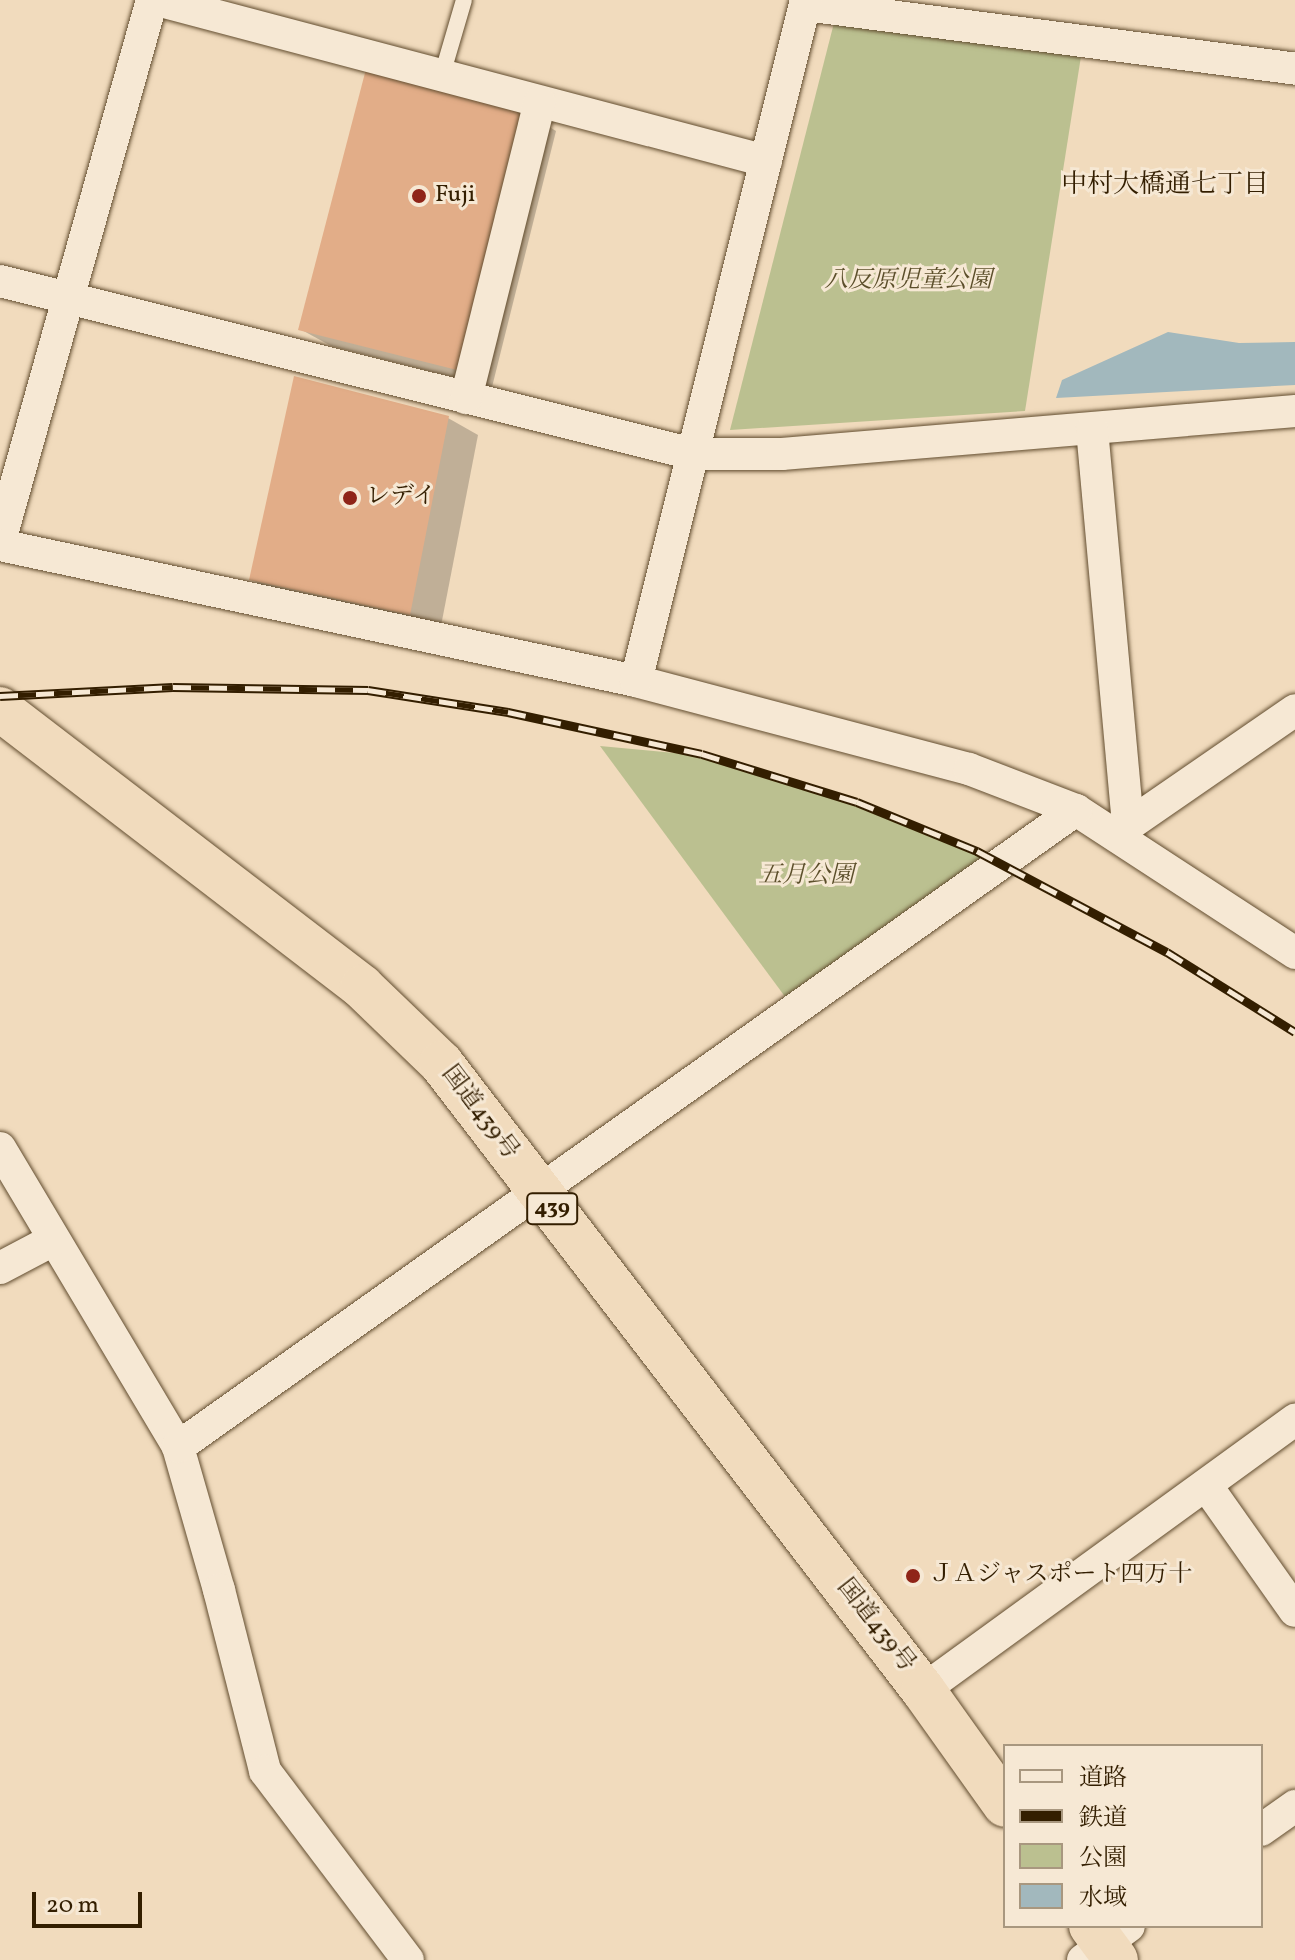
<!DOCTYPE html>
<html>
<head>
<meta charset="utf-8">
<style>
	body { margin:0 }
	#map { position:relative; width:1295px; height:1960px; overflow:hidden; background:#f1dbbd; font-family:Vollkorn,"Noto Serif JP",serif }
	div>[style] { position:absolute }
	.green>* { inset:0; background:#bbc090 }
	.water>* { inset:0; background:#a2b8bd }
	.shadow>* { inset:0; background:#0003 }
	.building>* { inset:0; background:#e2ad88 }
	.roads { filter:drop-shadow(0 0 2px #624d2f) drop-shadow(0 0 2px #624d2f) }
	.service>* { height:16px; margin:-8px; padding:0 8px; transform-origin:8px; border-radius:8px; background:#f6e8d4 }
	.minor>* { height:32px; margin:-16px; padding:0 16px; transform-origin:16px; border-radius:16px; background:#f6e8d4 }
	.trunk>* { height:44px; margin:-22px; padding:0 22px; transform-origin:22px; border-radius:22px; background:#f1dbbd }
	.rail>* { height:9px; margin-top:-4.5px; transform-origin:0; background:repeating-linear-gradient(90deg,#f6e8d4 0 18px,#331e00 0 36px); box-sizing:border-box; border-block:2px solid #331e00 }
	.dots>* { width:22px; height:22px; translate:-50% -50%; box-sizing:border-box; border:4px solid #f6e8d4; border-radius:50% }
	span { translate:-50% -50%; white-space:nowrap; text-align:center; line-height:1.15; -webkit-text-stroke:6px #f6e8d4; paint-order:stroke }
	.shield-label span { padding:2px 6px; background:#f6e8d4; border:2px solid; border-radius:6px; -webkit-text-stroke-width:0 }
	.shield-label { font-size:22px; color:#331e00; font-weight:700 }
	.poi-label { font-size:24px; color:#331e00 }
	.left { translate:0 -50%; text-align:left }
	.park-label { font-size:24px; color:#5c4f2b; font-style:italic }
	.street-label { font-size:24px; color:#331e00 }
	.neighbourhood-label { font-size:26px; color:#331e00 }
	.legend { position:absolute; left:1003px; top:1744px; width:260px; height:184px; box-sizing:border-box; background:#f6e8d4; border:2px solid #a8977f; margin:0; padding:10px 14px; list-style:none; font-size:24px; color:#331e00 }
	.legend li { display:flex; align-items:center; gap:16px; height:40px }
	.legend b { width:40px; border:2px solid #a8977f }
	.scale { position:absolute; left:32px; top:1892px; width:110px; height:36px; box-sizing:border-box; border:4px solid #331e00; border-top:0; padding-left:10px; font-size:24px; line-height:28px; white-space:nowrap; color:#331e00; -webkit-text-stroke:6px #f6e8d4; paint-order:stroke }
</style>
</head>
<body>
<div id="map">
	<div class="green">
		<i style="clip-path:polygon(836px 15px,1082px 50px,1025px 411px,730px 430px)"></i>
		<i style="clip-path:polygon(600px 746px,718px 757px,867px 805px,987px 855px,786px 998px)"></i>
	</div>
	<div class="water">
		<i style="clip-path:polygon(1168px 332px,1239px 343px,1295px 342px,1295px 385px,1056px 398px,1062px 380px)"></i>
	</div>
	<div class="shadow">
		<i style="clip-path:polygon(526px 113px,556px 131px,492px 387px,331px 346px,300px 329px)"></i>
		<i style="clip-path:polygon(448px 418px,478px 435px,440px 631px,281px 597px,251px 579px)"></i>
	</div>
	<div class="building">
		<i style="clip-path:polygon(366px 69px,527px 111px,461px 371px,298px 330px)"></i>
		<i style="clip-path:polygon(294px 376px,449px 416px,410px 615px,249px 580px)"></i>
	</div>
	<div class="roads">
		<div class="service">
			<i style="left:442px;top:75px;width:78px;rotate:-73.7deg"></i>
		</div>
		<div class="minor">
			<i style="left:157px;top:0;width:630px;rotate:14.81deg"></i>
			<i style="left:805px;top:5px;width:494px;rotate:7.4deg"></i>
			<i style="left:0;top:281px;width:714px;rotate:14.02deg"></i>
			<i style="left:693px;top:454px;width:89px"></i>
			<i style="left:782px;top:454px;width:515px;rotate:-4.79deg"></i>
			<i style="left:466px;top:398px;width:305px;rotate:-76deg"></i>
			<i style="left:1092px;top:429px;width:399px;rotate:84.8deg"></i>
			<i style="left:0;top:541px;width:562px;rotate:-74.31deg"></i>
			<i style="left:0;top:545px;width:650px;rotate:12.07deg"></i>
			<i style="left:636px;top:681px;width:344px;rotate:14.8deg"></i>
			<i style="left:969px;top:769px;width:115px;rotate:21deg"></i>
			<i style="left:1076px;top:810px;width:262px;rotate:33.1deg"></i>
			<i style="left:636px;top:681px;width:702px;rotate:-75.98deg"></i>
			<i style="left:1117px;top:833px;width:216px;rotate:-34.6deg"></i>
			<i style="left:0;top:1148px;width:348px;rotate:59.2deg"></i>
			<i style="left:178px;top:1447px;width:149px;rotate:74deg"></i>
			<i style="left:219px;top:1590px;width:187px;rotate:75.7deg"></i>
			<i style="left:265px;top:1771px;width:237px;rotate:52.9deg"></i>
			<i style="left:0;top:1268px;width:60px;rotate:-27.8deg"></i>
			<i style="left:178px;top:1447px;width:1101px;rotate:-35.35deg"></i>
			<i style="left:1206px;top:1485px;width:154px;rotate:54.8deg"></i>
			<i style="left:923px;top:1690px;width:460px;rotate:-36deg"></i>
			<i style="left:1261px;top:1830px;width:42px;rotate:-35.2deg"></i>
			<i style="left:1083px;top:1960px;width:57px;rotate:-36.5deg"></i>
		</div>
		<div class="trunk">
			<i style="left:0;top:709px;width:456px;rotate:37.5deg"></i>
			<i style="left:362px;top:987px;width:110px;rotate:43.9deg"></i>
			<i style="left:441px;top:1063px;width:791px;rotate:52.45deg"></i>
			<i style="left:923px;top:1690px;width:141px;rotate:54.5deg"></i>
			<i style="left:1091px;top:1926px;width:42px;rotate:53.7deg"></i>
		</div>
	</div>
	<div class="rail">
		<i style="left:0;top:696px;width:173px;rotate:-3deg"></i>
		<i style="left:173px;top:687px;width:195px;rotate:0.9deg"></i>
		<i style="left:368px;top:690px;width:142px;rotate:8.9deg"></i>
		<i style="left:508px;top:712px;width:198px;rotate:12.2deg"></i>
		<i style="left:702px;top:754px;width:162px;rotate:17.2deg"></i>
		<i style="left:857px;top:802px;width:130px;rotate:22.2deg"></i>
		<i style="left:977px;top:851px;width:215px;rotate:28deg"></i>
		<i style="left:1167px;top:952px;width:151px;rotate:32deg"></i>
	</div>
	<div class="dots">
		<i style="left:419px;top:196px;background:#8f2418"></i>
		<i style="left:350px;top:498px;background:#8f2418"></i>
		<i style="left:913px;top:1576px;background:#8f2418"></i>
	</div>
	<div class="shield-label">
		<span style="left:552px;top:1209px">439</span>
	</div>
	<div class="poi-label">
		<span class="left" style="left:435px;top:196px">Fuji</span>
		<span class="left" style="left:366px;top:498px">レデイ</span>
		<span class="left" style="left:929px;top:1576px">ＪＡジャスポート四万十</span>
	</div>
	<div class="park-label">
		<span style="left:908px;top:282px">八反原児童公園</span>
		<span style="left:806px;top:877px">五月公園</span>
	</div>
	<div class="street-label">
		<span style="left:479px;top:1113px;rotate:53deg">国道439号</span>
		<span style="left:875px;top:1626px;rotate:52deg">国道439号</span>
	</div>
	<div class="neighbourhood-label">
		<span style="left:1165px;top:186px">中村大橋通七丁目</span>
	</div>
	<ul class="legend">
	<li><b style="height:10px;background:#f6e8d4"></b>道路</li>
	<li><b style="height:10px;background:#331e00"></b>鉄道</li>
	<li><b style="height:22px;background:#bbc090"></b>公園</li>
	<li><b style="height:22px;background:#a2b8bd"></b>水域</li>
	</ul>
	<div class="scale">20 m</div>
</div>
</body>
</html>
